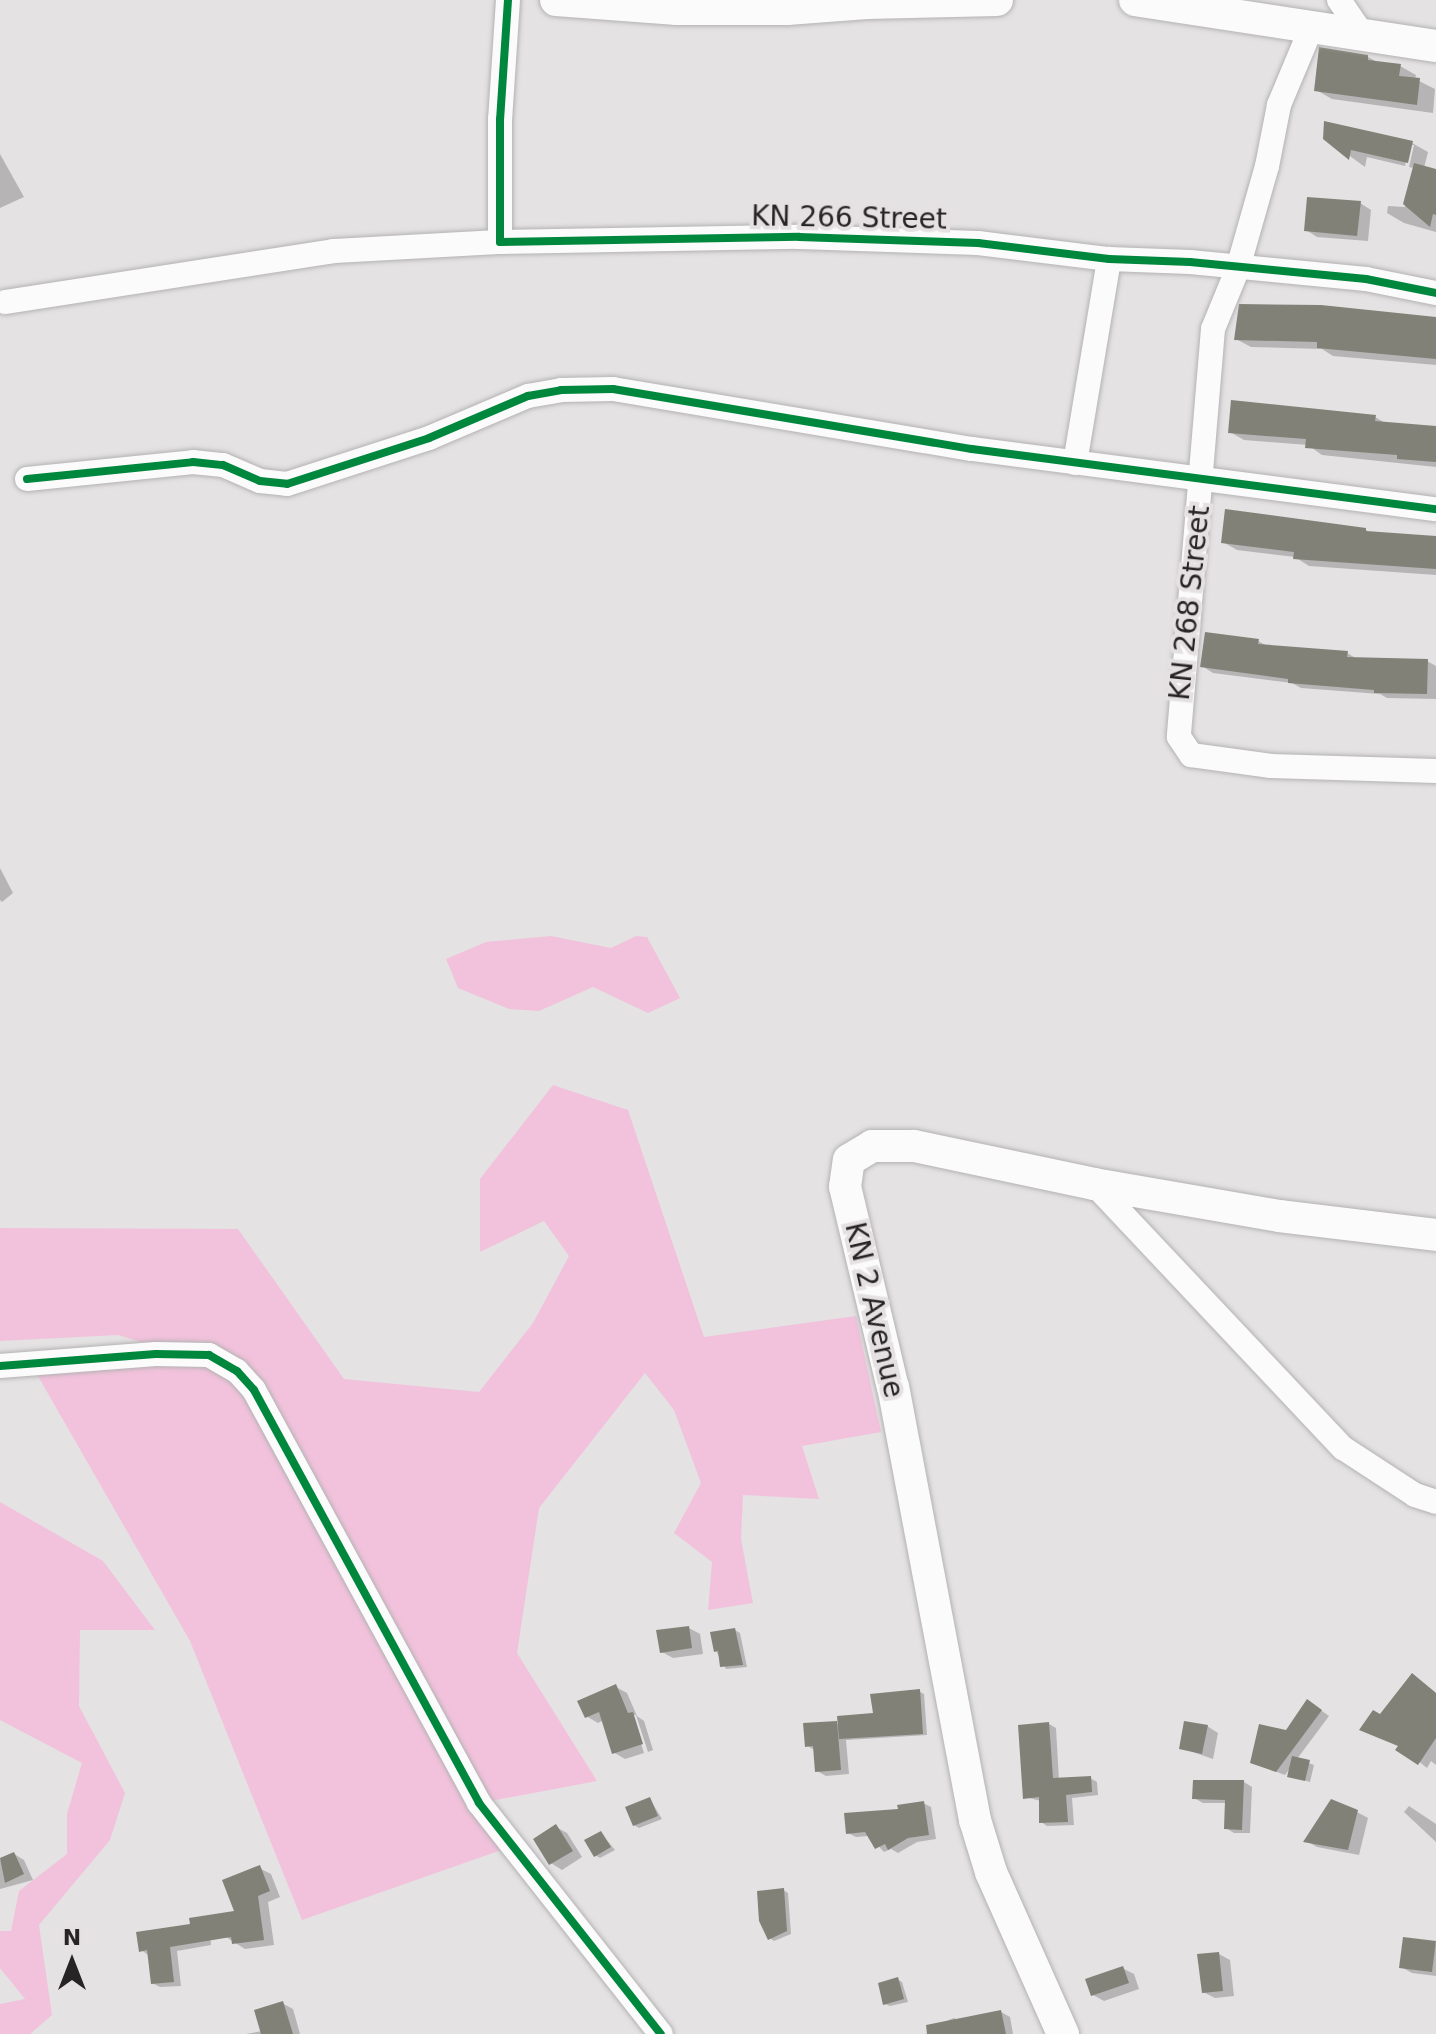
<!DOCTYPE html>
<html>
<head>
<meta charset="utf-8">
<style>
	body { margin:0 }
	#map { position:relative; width:1436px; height:2034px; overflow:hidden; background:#e4e2e3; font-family:"DejaVu Sans",sans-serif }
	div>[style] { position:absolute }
	.green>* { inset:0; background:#f2c2dc }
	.shadow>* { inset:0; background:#0003 }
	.building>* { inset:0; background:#828177 }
	.roads { filter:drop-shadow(0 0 2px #b4b2b3) drop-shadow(0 0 2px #b4b2b3) }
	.street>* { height:24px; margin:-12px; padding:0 12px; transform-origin:12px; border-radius:12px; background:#fbfbfb }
	.secondary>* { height:32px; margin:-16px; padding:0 16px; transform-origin:16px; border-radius:16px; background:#fbfbfb }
	.cycleway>* { height:8px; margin:-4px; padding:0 4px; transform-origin:4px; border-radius:4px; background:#00873e }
	span { translate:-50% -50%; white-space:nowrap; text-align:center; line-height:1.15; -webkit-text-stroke:8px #e5e1e3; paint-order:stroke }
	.street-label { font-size:28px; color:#262425 }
	.north { position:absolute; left:32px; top:1922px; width:80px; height:80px; -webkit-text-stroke:6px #e5e1e3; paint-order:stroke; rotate:0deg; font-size:22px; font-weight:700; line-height:32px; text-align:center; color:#262425 }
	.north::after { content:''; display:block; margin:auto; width:28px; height:36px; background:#262425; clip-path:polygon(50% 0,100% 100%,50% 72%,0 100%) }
</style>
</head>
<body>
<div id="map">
	<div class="green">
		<i style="clip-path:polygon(551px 936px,611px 948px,636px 936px,647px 937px,680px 998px,648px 1013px,593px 987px,539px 1011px,509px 1009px,458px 988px,446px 959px,486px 942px)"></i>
		<i style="clip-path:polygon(553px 1085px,628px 1110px,704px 1337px,856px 1316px,881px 1432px,802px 1446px,819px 1499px,743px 1495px,741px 1539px,753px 1603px,708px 1610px,712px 1562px,674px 1533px,701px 1483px,674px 1410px,645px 1373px,539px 1508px,517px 1653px,597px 1781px,485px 1802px,513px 1846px,302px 1920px,190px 1641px,31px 1364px,129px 1356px,230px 1370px,118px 1335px,0 1341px,0 1228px,238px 1229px,344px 1379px,479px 1392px,533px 1323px,569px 1256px,544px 1221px,480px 1252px,480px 1179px)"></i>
		<i style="clip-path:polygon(0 1502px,103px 1561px,155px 1630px,80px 1630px,79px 1706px,125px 1793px,110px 1840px,39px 1925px,52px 2015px,30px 2034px,0 2034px,0 2004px,25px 1999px,0 1968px,0 1931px,11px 1931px,19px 1891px,67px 1854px,67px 1814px,82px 1763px,0 1720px)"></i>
	</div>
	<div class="shadow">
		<i style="clip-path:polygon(1368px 57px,1379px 63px,1400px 66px,1416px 75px,1415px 79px,1435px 89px,1433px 113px,1332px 99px,1316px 90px)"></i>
		<i style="clip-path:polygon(1325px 138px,1412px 143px,1428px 152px,1424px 168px,1436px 171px,1436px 232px,1404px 223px,1387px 213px,1388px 206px,1405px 207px,1414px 168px,1409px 167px,1414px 145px,1410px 145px,1405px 166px,1367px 157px,1365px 167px)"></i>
		<i style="clip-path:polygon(0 154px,24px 197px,0 208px)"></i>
		<i style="clip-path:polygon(1360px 203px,1371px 210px,1368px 241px,1317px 237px,1306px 230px)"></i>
		<i style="clip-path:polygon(1241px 306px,1436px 318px,1436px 365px,1333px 356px,1322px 349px,1251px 347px,1236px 339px)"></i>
		<i style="clip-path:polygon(1375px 417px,1387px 424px,1436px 427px,1436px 467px,1322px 455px,1308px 445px,1244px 440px,1230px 432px)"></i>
		<i style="clip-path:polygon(1366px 530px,1372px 534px,1436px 540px,1436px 575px,1309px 566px,1295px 557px,1237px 550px,1223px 542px)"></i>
		<i style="clip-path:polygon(1258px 641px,1269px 647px,1347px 653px,1359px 660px,1427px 661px,1436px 666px,1436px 699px,1387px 698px,1380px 694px,1301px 688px,1292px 683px,1213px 673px,1202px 666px)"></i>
		<i style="clip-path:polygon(0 868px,13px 893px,2px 902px,0 900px)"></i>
		<i style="clip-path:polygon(689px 1628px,700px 1634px,703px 1654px,673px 1658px,662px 1652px)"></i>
		<i style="clip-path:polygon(735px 1630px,740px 1633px,747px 1667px,726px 1669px,716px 1651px)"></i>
		<i style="clip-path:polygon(1421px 1681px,1436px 1693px,1436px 1765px,1431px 1761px,1427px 1768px,1400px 1746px,1381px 1716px)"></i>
		<i style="clip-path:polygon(616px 1687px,627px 1693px,637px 1716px,644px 1721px,653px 1750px,648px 1752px,636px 1715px,632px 1715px,644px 1753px,625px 1759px,613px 1752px,604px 1720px,598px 1723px,586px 1716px)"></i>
		<i style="clip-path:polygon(920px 1692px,924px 1694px,927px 1735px,846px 1740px,849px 1774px,826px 1776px,817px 1771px,816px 1751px,806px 1745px,836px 1723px,840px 1726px,875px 1715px)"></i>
		<i style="clip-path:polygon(1315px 1706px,1329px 1716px,1297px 1759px,1314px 1765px,1310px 1782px,1289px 1776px,1291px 1767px,1285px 1775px,1260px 1766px,1287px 1733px)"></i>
		<i style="clip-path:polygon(1049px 1724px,1056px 1728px,1059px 1780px,1090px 1778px,1097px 1782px,1098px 1795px,1072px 1798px,1074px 1825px,1047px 1826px,1041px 1822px,1041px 1801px,1025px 1797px)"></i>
		<i style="clip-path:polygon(1207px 1726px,1218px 1733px,1213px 1759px,1181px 1748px)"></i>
		<i style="clip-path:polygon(1244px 1782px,1252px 1787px,1250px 1833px,1234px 1833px,1226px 1828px,1227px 1803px,1203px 1803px,1194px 1798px)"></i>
		<i style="clip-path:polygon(650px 1799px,662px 1819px,639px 1828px,634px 1825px)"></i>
		<i style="clip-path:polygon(923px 1803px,931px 1807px,936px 1839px,917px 1842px,898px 1853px,891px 1849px,884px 1852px,869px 1836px,856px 1837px,848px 1833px)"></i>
		<i style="clip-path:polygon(1409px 1806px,1436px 1824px,1436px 1842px,1404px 1812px)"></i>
		<i style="clip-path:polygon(1357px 1812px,1368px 1818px,1359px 1855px,1317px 1847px,1306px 1841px)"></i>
		<i style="clip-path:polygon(556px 1827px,567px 1833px,582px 1857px,562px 1870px,551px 1863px)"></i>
		<i style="clip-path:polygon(601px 1833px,615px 1850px,600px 1858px,595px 1855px)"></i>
		<i style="clip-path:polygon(14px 1854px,24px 1860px,33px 1880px,0 1889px,0 1860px)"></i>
		<i style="clip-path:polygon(259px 1868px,271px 1874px,280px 1897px,268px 1902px,274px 1945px,245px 1949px,226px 1937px)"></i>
		<i style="clip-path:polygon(783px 1890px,788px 1893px,791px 1934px,774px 1941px,770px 1938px)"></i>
		<i style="clip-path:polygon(210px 1929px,211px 1945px,177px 1951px,181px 1986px,160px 1987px,152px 1983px,150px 1956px,141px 1950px)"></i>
		<i style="clip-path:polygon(1436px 1944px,1436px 1976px,1412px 1973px,1401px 1967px)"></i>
		<i style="clip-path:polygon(1219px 1954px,1230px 1960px,1234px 1996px,1215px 1998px,1203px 1992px)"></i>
		<i style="clip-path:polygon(1122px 1968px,1134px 1974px,1139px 1989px,1104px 2001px,1093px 1995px)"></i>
		<i style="clip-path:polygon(897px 1979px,902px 1982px,908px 2002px,890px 2006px,885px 2004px)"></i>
		<i style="clip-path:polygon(282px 2003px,293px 2009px,300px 2034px,246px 2034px,262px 2031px)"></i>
		<i style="clip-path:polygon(1001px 2012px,1010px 2017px,1013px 2034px,930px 2034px,928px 2028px,954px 2018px,958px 2020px)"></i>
	</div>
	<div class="building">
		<i style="clip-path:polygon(1319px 47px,1368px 55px,1368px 60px,1401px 64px,1399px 76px,1420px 78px,1417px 105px,1314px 91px)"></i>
		<i style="clip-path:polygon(1324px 121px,1413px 141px,1408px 163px,1351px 150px,1349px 160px,1323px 139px)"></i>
		<i style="clip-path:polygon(1414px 163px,1436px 169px,1436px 215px,1433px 214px,1430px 227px,1403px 204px)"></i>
		<i style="clip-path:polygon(1307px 197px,1361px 201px,1357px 236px,1304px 231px)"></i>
		<i style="clip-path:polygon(1239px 304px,1321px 305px,1436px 317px,1436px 359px,1317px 348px,1317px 342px,1234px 340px)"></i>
		<i style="clip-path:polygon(1231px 400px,1376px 415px,1375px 421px,1436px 426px,1436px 462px,1397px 459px,1397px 455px,1305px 448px,1306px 439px,1228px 433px)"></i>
		<i style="clip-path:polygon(1225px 509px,1366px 528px,1366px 531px,1436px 536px,1436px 569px,1293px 559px,1294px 552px,1221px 543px)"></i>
		<i style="clip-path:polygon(1205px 632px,1259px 639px,1258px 644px,1348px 651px,1347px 657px,1428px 659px,1427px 694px,1374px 693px,1374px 690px,1288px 683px,1288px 679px,1200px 667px)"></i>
		<i style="clip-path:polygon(689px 1626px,692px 1648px,660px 1653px,656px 1630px)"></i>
		<i style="clip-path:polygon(735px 1628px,743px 1665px,720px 1667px,718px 1651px,714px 1652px,710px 1632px)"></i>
		<i style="clip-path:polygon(1412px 1673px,1436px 1693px,1436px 1738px,1418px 1765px,1395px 1750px,1398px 1746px,1359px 1730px,1373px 1710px,1380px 1714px)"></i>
		<i style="clip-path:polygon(616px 1684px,628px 1713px,633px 1712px,643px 1744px,612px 1754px,599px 1712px,585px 1718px,577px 1701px)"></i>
		<i style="clip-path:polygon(920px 1689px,923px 1734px,839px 1739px,837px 1716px,873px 1713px,870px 1694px)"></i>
		<i style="clip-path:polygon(1307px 1699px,1322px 1710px,1276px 1772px,1250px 1763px,1259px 1724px,1286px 1730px)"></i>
		<i style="clip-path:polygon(837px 1721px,841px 1770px,815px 1772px,813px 1746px,805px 1747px,803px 1723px)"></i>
		<i style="clip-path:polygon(1184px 1721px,1208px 1725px,1202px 1754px,1179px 1749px)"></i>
		<i style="clip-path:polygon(1049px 1722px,1053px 1778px,1091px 1776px,1092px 1792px,1066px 1795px,1068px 1822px,1039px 1823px,1039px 1797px,1023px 1799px,1018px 1725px)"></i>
		<i style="clip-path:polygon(1292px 1756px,1310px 1760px,1305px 1781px,1287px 1777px)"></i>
		<i style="clip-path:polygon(1193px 1780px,1244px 1780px,1242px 1830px,1224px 1829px,1225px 1800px,1192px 1799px)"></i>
		<i style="clip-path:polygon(650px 1797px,658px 1816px,633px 1826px,625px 1807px)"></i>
		<i style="clip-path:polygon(1331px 1799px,1358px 1810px,1348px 1850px,1303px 1842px)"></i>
		<i style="clip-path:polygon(924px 1801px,929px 1835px,908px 1838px,888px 1850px,885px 1844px,875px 1849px,865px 1832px,846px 1834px,844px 1813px,898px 1809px,897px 1805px)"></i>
		<i style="clip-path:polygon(556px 1824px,573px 1851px,549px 1865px,533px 1839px)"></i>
		<i style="clip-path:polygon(601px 1831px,611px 1847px,594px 1857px,584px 1840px)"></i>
		<i style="clip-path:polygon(14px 1852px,24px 1874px,5px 1883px,0 1858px)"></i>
		<i style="clip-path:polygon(260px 1865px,270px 1891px,258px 1896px,264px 1940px,232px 1944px,231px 1937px,170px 1947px,174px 1982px,151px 1984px,147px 1950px,139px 1952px,136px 1932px,190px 1924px,189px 1918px,234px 1911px,222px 1880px)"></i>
		<i style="clip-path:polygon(784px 1888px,787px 1931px,768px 1940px,759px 1921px,757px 1891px)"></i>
		<i style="clip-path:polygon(1403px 1937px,1436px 1941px,1432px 1972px,1399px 1968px)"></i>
		<i style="clip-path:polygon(1219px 1952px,1223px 1991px,1202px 1993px,1197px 1954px)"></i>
		<i style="clip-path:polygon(1123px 1966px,1129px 1983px,1091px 1996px,1085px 1979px)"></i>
		<i style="clip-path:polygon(898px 1977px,904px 1999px,883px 2005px,878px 1983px)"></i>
		<i style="clip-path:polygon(283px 2001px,293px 2034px,261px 2034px,254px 2010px)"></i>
		<i style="clip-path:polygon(1001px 2010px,1006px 2034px,927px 2034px,926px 2025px)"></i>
	</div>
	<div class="roads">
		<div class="street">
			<i style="left:508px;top:0;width:119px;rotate:93.8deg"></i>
			<i style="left:500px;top:119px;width:123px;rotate:90deg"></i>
			<i style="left:500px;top:242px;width:299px;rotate:-1deg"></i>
			<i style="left:799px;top:237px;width:179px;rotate:1.9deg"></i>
			<i style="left:978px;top:243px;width:132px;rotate:7deg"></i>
			<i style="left:1109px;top:259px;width:81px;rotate:2.1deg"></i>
			<i style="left:1190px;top:262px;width:177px;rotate:5.5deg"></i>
			<i style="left:1366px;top:279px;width:71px;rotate:11.3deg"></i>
			<i style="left:1339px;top:0;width:42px;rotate:55.6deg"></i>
			<i style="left:1312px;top:26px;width:86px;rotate:112.7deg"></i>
			<i style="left:1279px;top:105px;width:62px;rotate:101.1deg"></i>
			<i style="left:1267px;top:166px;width:106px;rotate:105.9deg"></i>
			<i style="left:1238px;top:268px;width:66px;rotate:112.3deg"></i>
			<i style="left:1213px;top:329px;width:409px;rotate:94.8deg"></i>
			<i style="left:1179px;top:737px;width:22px;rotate:56deg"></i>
			<i style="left:1191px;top:755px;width:81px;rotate:7.8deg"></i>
			<i style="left:1271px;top:766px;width:165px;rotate:1.7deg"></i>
			<i style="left:5px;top:302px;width:332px;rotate:-8.8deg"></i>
			<i style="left:333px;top:251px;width:167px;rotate:-3.1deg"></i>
			<i style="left:1075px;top:463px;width:207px;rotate:-80.5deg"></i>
			<i style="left:27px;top:479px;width:167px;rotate:-5.8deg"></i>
			<i style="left:193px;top:462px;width:30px;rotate:6deg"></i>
			<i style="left:223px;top:465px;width:40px;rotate:23.4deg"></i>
			<i style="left:260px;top:481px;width:27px;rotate:6deg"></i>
			<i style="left:287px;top:484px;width:149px;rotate:-17.9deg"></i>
			<i style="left:429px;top:438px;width:108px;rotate:-23deg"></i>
			<i style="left:528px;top:396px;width:34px;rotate:-10deg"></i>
			<i style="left:561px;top:390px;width:52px;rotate:-1.1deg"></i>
			<i style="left:613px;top:389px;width:364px;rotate:9.5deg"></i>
			<i style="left:972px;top:449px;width:468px;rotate:7.4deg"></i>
			<i style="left:1094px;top:1184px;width:363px;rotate:46.7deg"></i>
			<i style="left:1343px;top:1448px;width:86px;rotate:33.1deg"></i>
			<i style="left:1415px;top:1495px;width:22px;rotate:18deg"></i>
			<i style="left:0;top:1366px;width:156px;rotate:-4.4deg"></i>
			<i style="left:156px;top:1354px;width:53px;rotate:1.1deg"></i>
			<i style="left:209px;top:1355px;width:32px;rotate:30deg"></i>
			<i style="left:237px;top:1371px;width:25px;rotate:48deg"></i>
			<i style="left:254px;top:1390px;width:470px;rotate:61.4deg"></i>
			<i style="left:479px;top:1803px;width:294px;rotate:51.8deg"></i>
		</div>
		<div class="secondary">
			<i style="left:556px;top:0;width:121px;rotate:4.3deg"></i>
			<i style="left:677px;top:9px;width:110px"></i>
			<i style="left:787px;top:9px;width:80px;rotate:-4.3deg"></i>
			<i style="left:867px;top:3px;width:130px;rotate:-1.3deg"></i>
			<i style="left:1135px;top:0;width:304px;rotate:8.7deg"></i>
			<i style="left:1063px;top:2034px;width:177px;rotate:-114deg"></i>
			<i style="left:991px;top:1872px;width:54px;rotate:-107.1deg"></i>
			<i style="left:975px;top:1820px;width:440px;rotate:-100.7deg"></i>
			<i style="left:893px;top:1388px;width:207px;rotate:-103.4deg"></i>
			<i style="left:845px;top:1187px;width:27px;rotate:-82deg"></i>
			<i style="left:849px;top:1160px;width:27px;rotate:-31deg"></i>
			<i style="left:872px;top:1146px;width:42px"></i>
			<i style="left:914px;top:1146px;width:184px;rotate:11.9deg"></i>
			<i style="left:1094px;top:1184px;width:188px;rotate:9.8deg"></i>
			<i style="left:1279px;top:1216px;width:158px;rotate:6.9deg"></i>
		</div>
	</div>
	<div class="cycleway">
		<i style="left:508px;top:0;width:119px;rotate:93.8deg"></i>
		<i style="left:500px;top:119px;width:123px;rotate:90deg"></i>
		<i style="left:500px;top:242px;width:299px;rotate:-1deg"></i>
		<i style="left:799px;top:237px;width:179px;rotate:1.9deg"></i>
		<i style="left:978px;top:243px;width:132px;rotate:7deg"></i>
		<i style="left:1109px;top:259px;width:81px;rotate:2.1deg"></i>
		<i style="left:1190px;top:262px;width:177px;rotate:5.5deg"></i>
		<i style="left:1366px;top:279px;width:71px;rotate:11.3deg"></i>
		<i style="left:27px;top:479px;width:167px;rotate:-5.8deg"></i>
		<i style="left:193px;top:462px;width:30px;rotate:6deg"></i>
		<i style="left:223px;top:465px;width:40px;rotate:23.4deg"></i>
		<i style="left:260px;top:481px;width:27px;rotate:6deg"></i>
		<i style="left:287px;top:484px;width:149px;rotate:-17.9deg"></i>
		<i style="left:429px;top:438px;width:108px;rotate:-23deg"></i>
		<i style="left:528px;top:396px;width:34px;rotate:-10deg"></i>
		<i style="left:561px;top:390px;width:52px;rotate:-1.1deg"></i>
		<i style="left:613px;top:389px;width:364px;rotate:9.5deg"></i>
		<i style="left:972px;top:449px;width:468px;rotate:7.4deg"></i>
		<i style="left:0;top:1366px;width:156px;rotate:-4.4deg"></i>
		<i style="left:156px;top:1354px;width:53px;rotate:1.1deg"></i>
		<i style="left:209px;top:1355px;width:32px;rotate:30deg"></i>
		<i style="left:237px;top:1371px;width:25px;rotate:48deg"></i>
		<i style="left:254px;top:1390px;width:470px;rotate:61.4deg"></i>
		<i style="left:479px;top:1803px;width:294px;rotate:51.8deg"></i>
	</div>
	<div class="street-label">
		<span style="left:849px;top:218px;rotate:1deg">KN 266 Street</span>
		<span style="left:1190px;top:603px;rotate:-84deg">KN 268 Street</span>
		<span style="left:874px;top:1310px;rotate:77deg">KN 2 Avenue</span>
	</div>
	<div class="north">N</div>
</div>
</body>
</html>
